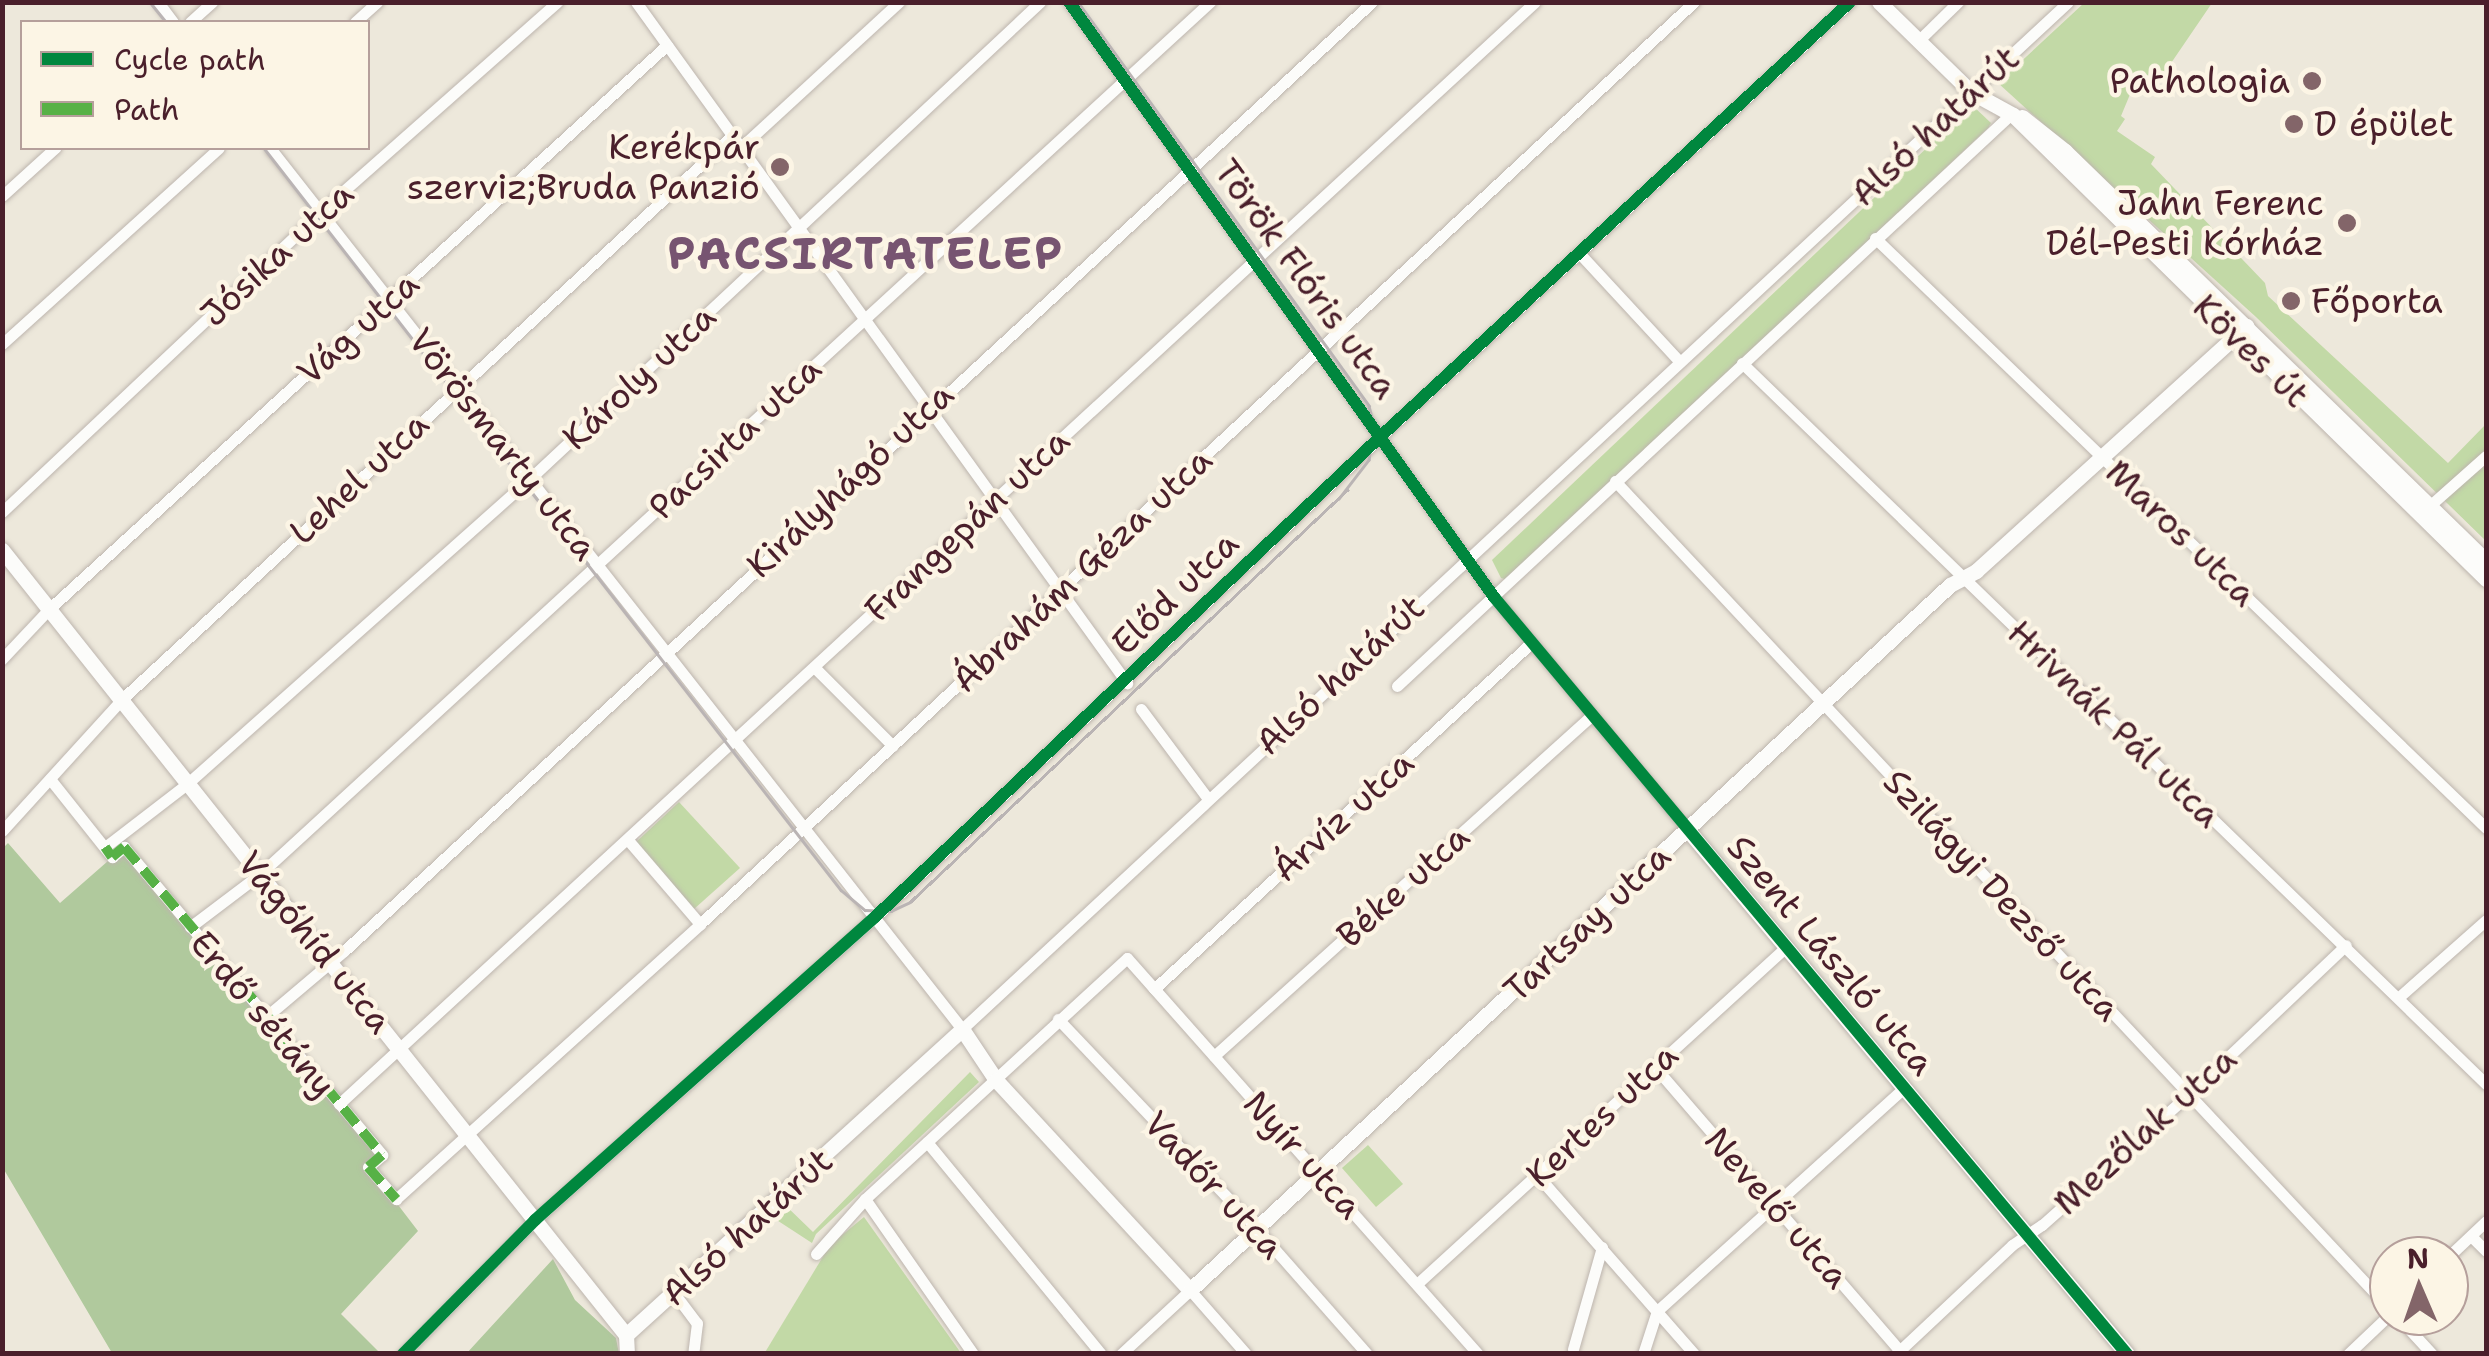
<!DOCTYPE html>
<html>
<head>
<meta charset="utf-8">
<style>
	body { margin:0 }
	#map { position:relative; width:2489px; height:1356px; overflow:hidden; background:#ede8db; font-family:"Shantell Sans",sans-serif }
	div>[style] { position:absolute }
	.green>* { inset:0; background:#c2d9a6 }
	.forest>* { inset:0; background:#b0c99d }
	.roads { filter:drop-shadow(0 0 2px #bdb5ae) drop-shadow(0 0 2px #bdb5ae) }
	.street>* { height:11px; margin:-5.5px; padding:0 5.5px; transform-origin:5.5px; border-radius:5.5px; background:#fcfcfa }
	.secondary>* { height:15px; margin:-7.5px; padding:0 7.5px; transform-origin:7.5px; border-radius:7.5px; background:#fcfcfa }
	.tram>* { height:2.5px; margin:-1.25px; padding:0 1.25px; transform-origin:1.25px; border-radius:1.25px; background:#bab4b4 }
	.quiet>* { height:10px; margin-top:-5px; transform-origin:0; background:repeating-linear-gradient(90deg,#57b146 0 20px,transparent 0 30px) }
	.cycleway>* { height:12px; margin:-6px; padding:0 6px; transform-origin:6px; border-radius:6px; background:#00873e }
	.dots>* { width:28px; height:28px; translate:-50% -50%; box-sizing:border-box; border:5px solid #fcf5e5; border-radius:50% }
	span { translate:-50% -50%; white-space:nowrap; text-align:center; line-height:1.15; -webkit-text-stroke:9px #fcf5e5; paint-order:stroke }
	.poi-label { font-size:35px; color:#4a1f2b }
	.right { translate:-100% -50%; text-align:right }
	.left { translate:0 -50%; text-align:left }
	.street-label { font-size:35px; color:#4a1f2b }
	.district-label { font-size:45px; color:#775471; font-weight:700; letter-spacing:2.5px }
	.frame { position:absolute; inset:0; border:5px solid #4a1f2b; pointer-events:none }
	.legend { position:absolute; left:20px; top:20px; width:350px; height:130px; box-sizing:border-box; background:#fcf5e5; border:2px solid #b59f9b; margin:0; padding:12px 18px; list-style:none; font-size:30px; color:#4a1f2b }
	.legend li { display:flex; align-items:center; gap:20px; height:50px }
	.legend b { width:50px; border:2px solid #b59f9b }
	.north { position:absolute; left:2369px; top:1236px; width:100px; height:100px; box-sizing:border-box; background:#fcf5e5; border:2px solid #b59f9b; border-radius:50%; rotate:358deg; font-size:28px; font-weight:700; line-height:40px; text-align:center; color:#4a1f2b }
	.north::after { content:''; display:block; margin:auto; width:35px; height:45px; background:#836569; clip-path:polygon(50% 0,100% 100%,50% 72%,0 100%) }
</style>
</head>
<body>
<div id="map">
	<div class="green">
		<i style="clip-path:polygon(2084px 3px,2212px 3px,2150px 94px,2141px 87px,2136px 94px,2131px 92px,2121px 116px,2125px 119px,2117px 131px,2155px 157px,2151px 164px,2265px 283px,2268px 296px,2448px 463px,2486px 424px,2486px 541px,2256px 317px,1998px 83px)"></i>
		<i style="clip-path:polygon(1972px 105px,1991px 123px,1988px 128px,1508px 580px,1501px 578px,1492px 560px)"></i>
		<i style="clip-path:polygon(679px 802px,740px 868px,694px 909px,634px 844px)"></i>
		<i style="clip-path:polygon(970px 1072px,979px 1082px,816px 1234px,812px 1243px,769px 1215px,783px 1203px,813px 1232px)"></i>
		<i style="clip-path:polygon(1368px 1145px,1403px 1184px,1376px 1207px,1342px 1168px)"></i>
		<i style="clip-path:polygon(864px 1217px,961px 1353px,764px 1354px,830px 1245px)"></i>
	</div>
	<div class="forest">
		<i style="clip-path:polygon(8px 843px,60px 903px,124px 847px,382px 1155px,369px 1167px,418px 1231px,341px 1314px,380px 1353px,112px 1353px,3px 1168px,2px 849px)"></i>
		<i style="clip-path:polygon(553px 1259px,575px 1300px,616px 1338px,619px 1354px,466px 1354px)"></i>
	</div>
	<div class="roads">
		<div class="street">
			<i style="left:158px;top:2px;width:25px;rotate:53deg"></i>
			<i style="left:636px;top:2px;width:840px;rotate:54.21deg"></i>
			<i style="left:1069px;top:2px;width:731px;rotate:54.46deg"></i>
			<i style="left:1494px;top:597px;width:302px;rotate:50.2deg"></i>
			<i style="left:190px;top:22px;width:30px;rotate:-42deg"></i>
			<i style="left:355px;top:22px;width:30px;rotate:-42deg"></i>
			<i style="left:1918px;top:41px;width:56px;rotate:-44.3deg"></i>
			<i style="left:270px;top:148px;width:1120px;rotate:51.85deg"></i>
			<i style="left:962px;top:1029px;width:1509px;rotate:-42.88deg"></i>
			<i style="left:739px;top:149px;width:217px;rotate:-42.6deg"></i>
			<i style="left:2px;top:196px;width:72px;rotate:-42.2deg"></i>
			<i style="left:1875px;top:238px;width:849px;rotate:44deg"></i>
			<i style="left:1581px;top:255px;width:144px;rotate:47.2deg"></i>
			<i style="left:2px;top:344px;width:292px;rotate:-42.1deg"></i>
			<i style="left:1742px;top:363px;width:1036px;rotate:44.1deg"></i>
			<i style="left:1615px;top:481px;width:1133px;rotate:46.9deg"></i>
			<i style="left:2426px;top:509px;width:80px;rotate:-41.5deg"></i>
			<i style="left:2px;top:512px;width:439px;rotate:-43.3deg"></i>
			<i style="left:321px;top:211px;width:315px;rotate:-41.5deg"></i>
			<i style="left:2px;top:659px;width:67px;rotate:-46.8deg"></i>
			<i style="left:48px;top:610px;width:838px;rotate:-42.39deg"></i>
			<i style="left:815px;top:668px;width:110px;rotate:45deg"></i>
			<i style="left:1397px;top:686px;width:839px;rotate:-42.97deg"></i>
			<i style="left:1141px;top:709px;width:112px;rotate:53.3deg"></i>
			<i style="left:50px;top:779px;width:100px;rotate:51.5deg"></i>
			<i style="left:112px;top:857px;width:16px;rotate:-40deg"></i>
			<i style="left:124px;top:847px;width:402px;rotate:50deg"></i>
			<i style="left:382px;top:1155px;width:18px;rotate:139deg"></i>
			<i style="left:368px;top:1167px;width:43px;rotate:48.8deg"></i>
			<i style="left:396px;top:1199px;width:410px;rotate:-42.1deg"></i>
			<i style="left:700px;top:924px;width:1356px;rotate:-42.85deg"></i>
			<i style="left:2px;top:831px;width:177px;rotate:-47.7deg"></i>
			<i style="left:121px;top:700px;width:830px;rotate:-42.71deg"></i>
			<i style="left:628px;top:840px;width:111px;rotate:49.4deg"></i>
			<i style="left:105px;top:847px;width:105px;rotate:-37.6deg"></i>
			<i style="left:188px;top:783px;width:466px;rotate:-41.7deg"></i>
			<i style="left:536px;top:473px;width:690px;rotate:-43.06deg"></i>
			<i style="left:190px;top:927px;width:88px;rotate:-37.1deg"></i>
			<i style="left:260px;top:874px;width:1290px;rotate:-42.55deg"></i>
			<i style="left:1154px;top:989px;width:512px;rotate:-42.54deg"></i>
			<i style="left:2399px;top:997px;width:116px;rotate:-41.5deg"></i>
			<i style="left:267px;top:1016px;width:101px;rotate:-40.2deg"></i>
			<i style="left:344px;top:951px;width:1399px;rotate:-42.71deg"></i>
			<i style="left:1058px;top:1019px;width:288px;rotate:46.5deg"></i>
			<i style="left:1256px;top:1228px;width:168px;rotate:48.6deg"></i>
			<i style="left:1214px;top:1056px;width:509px;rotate:-42.05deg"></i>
			<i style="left:1654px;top:1066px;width:375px;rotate:49.2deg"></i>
			<i style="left:339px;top:1104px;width:1626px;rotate:-42.66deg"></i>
			<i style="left:927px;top:1142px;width:274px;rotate:50.6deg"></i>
			<i style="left:1537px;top:1175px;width:238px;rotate:48.7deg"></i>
			<i style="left:865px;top:1199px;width:189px;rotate:55.1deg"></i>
			<i style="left:2471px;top:1236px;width:21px;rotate:45deg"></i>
			<i style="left:816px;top:1254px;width:74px;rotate:-48.3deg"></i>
			<i style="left:865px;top:1199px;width:356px;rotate:-42.6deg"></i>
			<i style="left:1127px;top:958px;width:529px;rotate:48.45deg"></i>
			<i style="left:2449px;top:1256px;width:51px;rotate:-43.4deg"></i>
			<i style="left:1418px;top:1283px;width:498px;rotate:-42.4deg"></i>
			<i style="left:674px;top:1293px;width:38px;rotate:53deg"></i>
			<i style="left:697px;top:1323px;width:31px;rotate:97deg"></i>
			<i style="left:2397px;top:1316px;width:52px;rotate:47.4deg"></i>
			<i style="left:1573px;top:1349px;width:106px;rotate:-74.1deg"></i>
			<i style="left:403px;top:1354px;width:188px;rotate:-45.4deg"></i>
			<i style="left:535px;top:1220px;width:455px;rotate:-41.7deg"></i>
			<i style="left:875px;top:917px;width:698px;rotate:-43.55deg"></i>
			<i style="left:1381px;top:436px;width:639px;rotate:-42.78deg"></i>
			<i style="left:1121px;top:1354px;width:94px;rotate:-42.8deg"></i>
			<i style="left:1190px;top:1290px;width:85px;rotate:48.8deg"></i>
			<i style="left:1643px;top:1354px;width:45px;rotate:-72deg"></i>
			<i style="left:1657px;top:1311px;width:333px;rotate:-42.1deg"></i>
			<i style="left:1896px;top:1354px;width:159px;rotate:-43.2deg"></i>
			<i style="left:2012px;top:1245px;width:36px;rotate:-34deg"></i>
			<i style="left:2042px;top:1225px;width:197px;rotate:-41.7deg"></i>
			<i style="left:2189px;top:1094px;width:216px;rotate:-43.5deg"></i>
			<i style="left:2348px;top:1354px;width:57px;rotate:-43.6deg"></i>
		</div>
		<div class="secondary">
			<i style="left:1879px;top:2px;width:129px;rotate:44.4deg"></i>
			<i style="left:1971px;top:92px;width:48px;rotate:28.7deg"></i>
			<i style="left:2013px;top:115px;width:663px;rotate:44.45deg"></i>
			<i style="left:2022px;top:117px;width:55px;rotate:38.3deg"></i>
			<i style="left:2065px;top:151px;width:588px;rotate:44.24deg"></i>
			<i style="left:2px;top:550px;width:1003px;rotate:51.52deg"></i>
			<i style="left:626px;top:1335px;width:19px;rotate:87deg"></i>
			<i style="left:1687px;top:829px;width:685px;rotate:50.03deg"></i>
			<i style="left:626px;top:1335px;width:454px;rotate:-42.3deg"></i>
			<i style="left:962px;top:1029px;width:61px;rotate:56.3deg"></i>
			<i style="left:996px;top:1080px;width:286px;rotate:47.3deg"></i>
			<i style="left:1190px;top:1290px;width:1037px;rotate:-42.85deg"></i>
			<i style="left:1950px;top:585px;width:30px;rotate:-28deg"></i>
			<i style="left:1976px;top:571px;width:365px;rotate:-42.2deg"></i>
		</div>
	</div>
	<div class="tram">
		<i style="left:150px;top:2px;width:26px;rotate:51deg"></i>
		<i style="left:1078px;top:2px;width:498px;rotate:54.2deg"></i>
		<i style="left:1369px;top:406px;width:20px;rotate:75deg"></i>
		<i style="left:1374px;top:425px;width:35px;rotate:98deg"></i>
		<i style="left:1369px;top:460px;width:49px;rotate:127.6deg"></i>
		<i style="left:264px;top:148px;width:940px;rotate:52.13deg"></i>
		<i style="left:841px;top:890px;width:31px;rotate:40deg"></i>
		<i style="left:865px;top:910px;width:26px;rotate:2deg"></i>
		<i style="left:891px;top:911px;width:21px;rotate:-25deg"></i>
		<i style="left:910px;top:902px;width:601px;rotate:-43.31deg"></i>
	</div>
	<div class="quiet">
		<i style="left:105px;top:847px;width:12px;rotate:55deg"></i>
		<i style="left:112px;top:857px;width:16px;rotate:-40deg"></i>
		<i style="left:124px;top:847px;width:221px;rotate:49.8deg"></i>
		<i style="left:267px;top:1016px;width:180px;rotate:50.4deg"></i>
		<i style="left:382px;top:1155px;width:18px;rotate:139deg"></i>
		<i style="left:368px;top:1167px;width:43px;rotate:48.8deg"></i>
	</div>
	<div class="cycleway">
		<i style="left:1069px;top:2px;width:731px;rotate:54.46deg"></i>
		<i style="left:1494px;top:597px;width:987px;rotate:50.1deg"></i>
		<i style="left:403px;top:1354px;width:188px;rotate:-45.4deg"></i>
		<i style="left:535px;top:1220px;width:455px;rotate:-41.7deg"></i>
		<i style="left:875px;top:917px;width:698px;rotate:-43.55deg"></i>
		<i style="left:1381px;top:436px;width:639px;rotate:-42.78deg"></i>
	</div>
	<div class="dots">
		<i style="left:2312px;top:81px;background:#836569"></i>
		<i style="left:2294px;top:124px;background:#836569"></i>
		<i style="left:780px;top:167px;background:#836569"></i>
		<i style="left:2347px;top:223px;background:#836569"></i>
		<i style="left:2291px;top:301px;background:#836569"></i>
	</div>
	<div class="poi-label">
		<span class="right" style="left:2290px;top:81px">Pathologia</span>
		<span class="left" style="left:2314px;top:124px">D épület</span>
		<span class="right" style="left:760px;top:167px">Kerékpár<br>szerviz;Bruda Panzió</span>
		<span class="right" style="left:2324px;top:223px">Jahn Ferenc<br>Dél-Pesti Kórház</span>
		<span class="left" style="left:2311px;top:301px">Főporta</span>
	</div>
	<div class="street-label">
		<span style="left:1935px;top:126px;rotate:-43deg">Alsó határút</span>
		<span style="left:277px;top:254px;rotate:-43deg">Jósika utca</span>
		<span style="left:1306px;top:279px;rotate:54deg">Török Flóris utca</span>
		<span style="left:358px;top:328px;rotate:-42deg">Vág utca</span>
		<span style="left:2251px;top:351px;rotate:44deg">Köves út</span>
		<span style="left:639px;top:377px;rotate:-43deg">Károly utca</span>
		<span style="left:735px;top:438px;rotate:-43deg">Pacsirta utca</span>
		<span style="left:503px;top:444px;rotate:52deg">Vörösmarty utca</span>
		<span style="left:359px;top:478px;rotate:-43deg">Lehel utca</span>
		<span style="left:850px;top:480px;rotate:-43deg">Királyhágó utca</span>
		<span style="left:967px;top:525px;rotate:-43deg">Frangepán utca</span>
		<span style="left:2181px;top:533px;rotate:44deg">Maros utca</span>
		<span style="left:1082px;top:570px;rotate:-43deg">Ábrahám Géza utca</span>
		<span style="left:1175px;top:593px;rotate:-44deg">Előd utca</span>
		<span style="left:1340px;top:675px;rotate:-43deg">Alsó határút</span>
		<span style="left:2114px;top:724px;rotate:44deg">Hrivnák Pál utca</span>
		<span style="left:1343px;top:816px;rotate:-42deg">Árvíz utca</span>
		<span style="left:1403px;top:886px;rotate:-42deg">Béke utca</span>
		<span style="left:2002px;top:895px;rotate:47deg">Szilágyi Dezső utca</span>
		<span style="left:1587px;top:923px;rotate:-43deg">Tartsay utca</span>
		<span style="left:315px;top:942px;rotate:51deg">Vágóhíd utca</span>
		<span style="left:1831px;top:955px;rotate:50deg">Szent László utca</span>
		<span style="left:263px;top:1014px;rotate:50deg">Erdő sétány</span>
		<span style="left:1602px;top:1115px;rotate:-43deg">Kertes utca</span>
		<span style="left:2145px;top:1131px;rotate:-42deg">Mezőlak utca</span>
		<span style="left:1303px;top:1155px;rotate:48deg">Nyír utca</span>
		<span style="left:1214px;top:1185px;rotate:47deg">Vadőr utca</span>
		<span style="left:1777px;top:1208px;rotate:49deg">Nevelő utca</span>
		<span style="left:747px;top:1227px;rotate:-42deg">Alsó határút</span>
	</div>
	<div class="district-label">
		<span style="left:866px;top:254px">PACSIRTATELEP</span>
	</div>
	<div class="frame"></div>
	<ul class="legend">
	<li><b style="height:12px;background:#00873e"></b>Cycle path</li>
	<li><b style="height:12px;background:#57b146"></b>Path</li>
	</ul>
	<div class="north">N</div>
</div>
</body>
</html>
